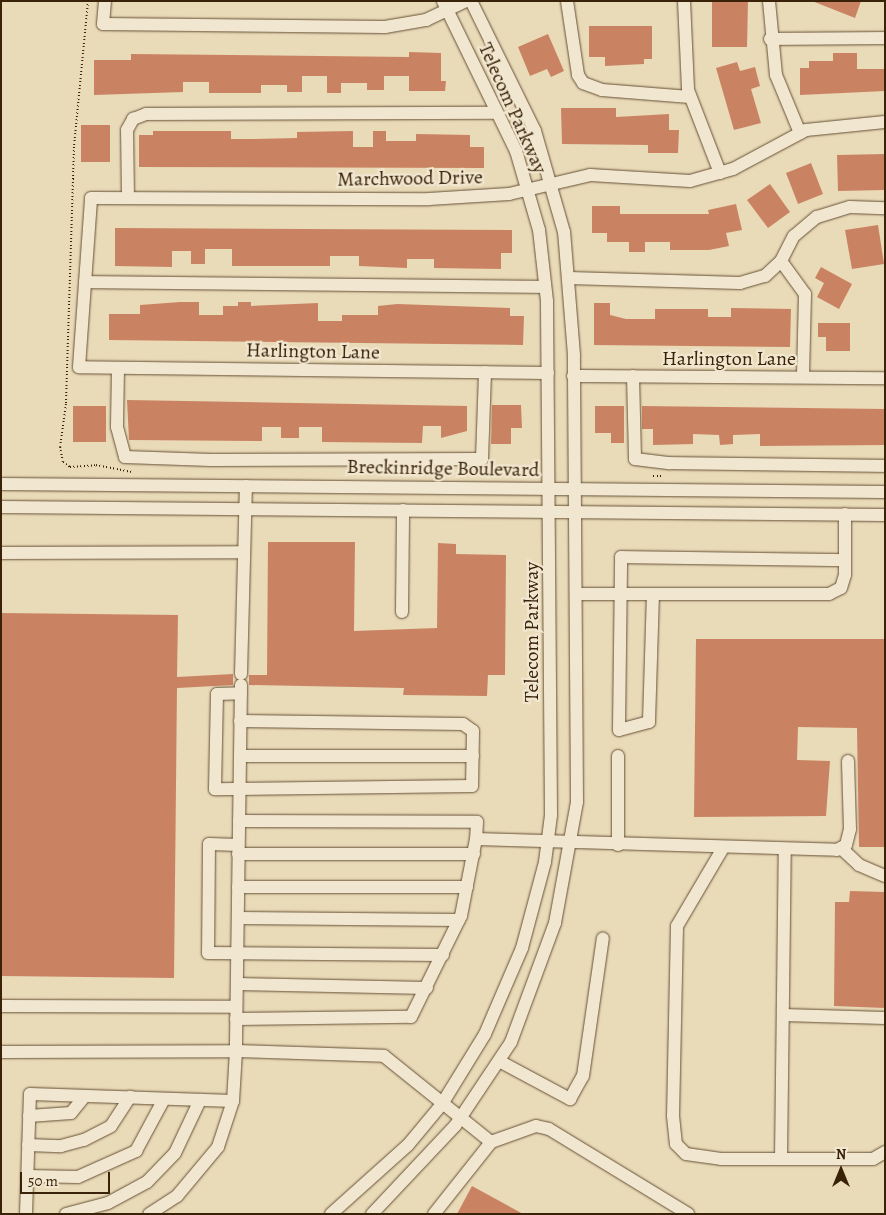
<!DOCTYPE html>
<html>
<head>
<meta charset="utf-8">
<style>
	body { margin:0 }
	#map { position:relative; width:886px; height:1215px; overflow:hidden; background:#e9dab8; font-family:Alegreya,serif }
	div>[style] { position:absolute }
	.building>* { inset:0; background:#ca8362 }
	.path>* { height:2px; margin-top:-1px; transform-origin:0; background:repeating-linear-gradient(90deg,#3a2208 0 1px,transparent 0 3.5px) }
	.roads { filter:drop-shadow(0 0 1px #665034) drop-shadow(0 0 1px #665034) }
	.minor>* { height:12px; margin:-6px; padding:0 6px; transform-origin:6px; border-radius:6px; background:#f1e7d1 }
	span { translate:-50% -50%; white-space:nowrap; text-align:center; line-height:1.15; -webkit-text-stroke:4.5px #f1e7d1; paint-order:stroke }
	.street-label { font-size:20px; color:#3a2208 }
	.frame { position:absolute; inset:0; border:2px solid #3a2208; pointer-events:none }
	.north { position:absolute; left:816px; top:1145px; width:50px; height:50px; -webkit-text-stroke:4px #f1e7d1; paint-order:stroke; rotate:0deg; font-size:14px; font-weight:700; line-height:20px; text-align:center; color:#3a2208 }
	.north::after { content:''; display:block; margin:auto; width:18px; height:22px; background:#3a2208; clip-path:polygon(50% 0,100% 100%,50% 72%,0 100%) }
	.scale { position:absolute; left:20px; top:1172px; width:90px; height:22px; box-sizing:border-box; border:2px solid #3a2208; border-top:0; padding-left:6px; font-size:15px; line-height:18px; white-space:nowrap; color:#3a2208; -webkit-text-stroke:4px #f1e7d1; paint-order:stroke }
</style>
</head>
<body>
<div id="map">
	<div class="building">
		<i style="clip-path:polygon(712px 1px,748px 1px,747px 47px,712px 47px)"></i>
		<i style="clip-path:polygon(812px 1px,861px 1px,855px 18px)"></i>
		<i style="clip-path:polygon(589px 26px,652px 26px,652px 59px,644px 59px,644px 64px,605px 66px,605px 57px,589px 57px)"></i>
		<i style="clip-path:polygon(548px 34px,564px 71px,551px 77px,547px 69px,530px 76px,518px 47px)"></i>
		<i style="clip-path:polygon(409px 52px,441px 53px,441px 81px,446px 81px,445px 91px,409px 91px,409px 76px,384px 76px,384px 90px,367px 90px,367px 83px,341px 83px,341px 93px,327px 93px,327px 76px,302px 76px,302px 92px,287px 92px,287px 85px,261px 85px,261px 93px,209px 93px,209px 82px,183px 82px,183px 92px,94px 95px,94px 60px,131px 60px,131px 54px,409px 57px)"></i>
		<i style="clip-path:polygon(833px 53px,857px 53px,857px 69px,885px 69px,885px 91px,800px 95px,800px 68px,809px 68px,809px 61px,833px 61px)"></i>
		<i style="clip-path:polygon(737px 62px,740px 71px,755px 67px,760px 86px,751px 89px,761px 123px,734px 130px,716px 68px)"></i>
		<i style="clip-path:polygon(561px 108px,616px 108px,616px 117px,669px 114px,669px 130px,679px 130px,678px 153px,648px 153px,648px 145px,562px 144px)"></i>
		<i style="clip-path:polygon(81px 125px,110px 125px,110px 162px,81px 162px)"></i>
		<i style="clip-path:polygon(153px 131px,231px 131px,231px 139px,254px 139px,297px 138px,297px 132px,353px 131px,353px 147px,373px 147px,373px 131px,386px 131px,386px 141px,416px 141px,416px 134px,470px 135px,470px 147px,484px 147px,484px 168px,139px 167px,139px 135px,153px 135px)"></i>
		<i style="clip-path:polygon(885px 154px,885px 190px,838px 191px,837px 155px)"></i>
		<i style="clip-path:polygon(811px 163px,823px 194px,798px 204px,786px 173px)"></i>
		<i style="clip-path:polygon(770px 184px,790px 212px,768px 228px,747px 200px)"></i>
		<i style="clip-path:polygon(736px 204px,742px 230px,726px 233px,729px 246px,709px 250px,670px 250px,670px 242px,645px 242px,645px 252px,629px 252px,629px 242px,607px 242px,607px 233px,592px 233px,592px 206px,620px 206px,620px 214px,709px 214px,708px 210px)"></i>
		<i style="clip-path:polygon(878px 225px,884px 264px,852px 269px,845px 230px)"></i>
		<i style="clip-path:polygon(115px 228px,512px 230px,512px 253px,501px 253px,501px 269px,434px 268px,434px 259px,407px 259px,407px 268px,359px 266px,359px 256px,330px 256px,330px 266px,232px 266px,232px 249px,205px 249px,205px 264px,191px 264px,191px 251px,172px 251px,172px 267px,115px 266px)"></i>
		<i style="clip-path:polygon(821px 267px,852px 284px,839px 309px,817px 297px,824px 283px,815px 278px)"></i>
		<i style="clip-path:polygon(180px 302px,199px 302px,199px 315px,223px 315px,223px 306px,238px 306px,238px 302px,251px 302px,251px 306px,318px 303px,318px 321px,342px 321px,342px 315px,378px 315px,378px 306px,397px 304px,510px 308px,510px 316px,524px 316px,523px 345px,109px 340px,109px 314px,140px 314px,140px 305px)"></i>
		<i style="clip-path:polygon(594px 303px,610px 303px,610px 315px,626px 319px,655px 319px,655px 309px,708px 309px,708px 317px,731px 317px,731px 308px,791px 309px,790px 347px,594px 345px)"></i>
		<i style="clip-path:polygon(818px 323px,850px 323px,850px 351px,826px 351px,826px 337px,818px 337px)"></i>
		<i style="clip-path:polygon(127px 400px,467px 406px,467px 431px,441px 438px,441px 426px,423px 426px,422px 443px,322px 442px,322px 427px,299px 427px,299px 438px,281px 438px,281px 427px,262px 427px,262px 441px,129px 440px)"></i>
		<i style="clip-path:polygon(492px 405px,521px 405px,522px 428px,511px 428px,511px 444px,491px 444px)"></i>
		<i style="clip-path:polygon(73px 406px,106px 406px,106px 442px,73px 442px)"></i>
		<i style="clip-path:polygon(595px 406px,624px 406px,624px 443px,611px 443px,611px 433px,595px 433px)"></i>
		<i style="clip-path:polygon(642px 406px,885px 409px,885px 445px,760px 446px,760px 434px,733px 435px,733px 444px,720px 445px,719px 435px,693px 434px,693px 444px,653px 445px,653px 429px,642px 429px)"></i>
		<i style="clip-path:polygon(268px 542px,355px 542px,354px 631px,437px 628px,438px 543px,456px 544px,456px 554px,506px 555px,505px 675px,488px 675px,487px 696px,403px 695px,404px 688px,249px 685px,249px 675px,267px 675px)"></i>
		<i style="clip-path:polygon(1px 613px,178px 615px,177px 677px,233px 674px,233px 685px,177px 688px,174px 978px,1px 976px)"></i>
		<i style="clip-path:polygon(696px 639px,885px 639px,885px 847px,859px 847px,857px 728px,798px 727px,797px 760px,830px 761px,826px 816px,694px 817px)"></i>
		<i style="clip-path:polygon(850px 891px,885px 892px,885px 1008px,834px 1006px,835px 902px,849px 902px)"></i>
		<i style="clip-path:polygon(472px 1186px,523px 1214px,457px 1214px)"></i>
	</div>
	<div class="path">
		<i style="left:88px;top:1px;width:147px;rotate:95.5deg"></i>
		<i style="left:74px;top:147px;width:257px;rotate:91.8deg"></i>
		<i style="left:66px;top:404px;width:43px;rotate:97.9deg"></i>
		<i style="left:60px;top:447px;width:15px;rotate:79deg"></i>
		<i style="left:63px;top:462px;width:9px;rotate:36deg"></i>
		<i style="left:70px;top:467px;width:26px;rotate:-4deg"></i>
		<i style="left:96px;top:465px;width:38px;rotate:11deg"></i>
		<i style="left:487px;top:471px;width:50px;rotate:3.4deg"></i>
		<i style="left:425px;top:475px;width:15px;rotate:-11deg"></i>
		<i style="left:653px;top:476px;width:10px"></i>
	</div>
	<div class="roads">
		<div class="minor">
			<i style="left:105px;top:1px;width:23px;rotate:95deg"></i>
			<i style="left:103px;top:24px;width:282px;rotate:0.6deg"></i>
			<i style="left:385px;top:27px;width:42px;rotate:-9.7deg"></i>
			<i style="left:426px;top:20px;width:44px;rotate:-25.4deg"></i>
			<i style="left:567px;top:1px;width:75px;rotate:81.5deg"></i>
			<i style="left:578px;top:75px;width:9px;rotate:58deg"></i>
			<i style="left:583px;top:83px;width:20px;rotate:20deg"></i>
			<i style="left:602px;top:90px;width:88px;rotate:4.5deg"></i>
			<i style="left:684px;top:1px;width:89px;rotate:87.4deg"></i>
			<i style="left:688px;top:90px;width:89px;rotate:68.9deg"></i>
			<i style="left:769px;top:1px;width:74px;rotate:84.6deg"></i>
			<i style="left:776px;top:75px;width:63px;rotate:67.5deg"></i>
			<i style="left:770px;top:39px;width:115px;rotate:-0.5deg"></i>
			<i style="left:128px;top:198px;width:68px;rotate:-90.8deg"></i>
			<i style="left:127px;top:130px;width:13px;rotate:-61deg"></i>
			<i style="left:133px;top:119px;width:14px;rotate:-21deg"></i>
			<i style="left:146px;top:114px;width:351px;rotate:-0.2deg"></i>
			<i style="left:781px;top:261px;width:41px;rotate:54deg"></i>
			<i style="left:805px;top:294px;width:83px;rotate:91.4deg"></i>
			<i style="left:569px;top:278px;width:171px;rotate:1.7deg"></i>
			<i style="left:740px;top:283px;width:26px;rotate:-16deg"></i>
			<i style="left:765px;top:276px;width:22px;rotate:-43deg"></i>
			<i style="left:781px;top:261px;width:28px;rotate:-63deg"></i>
			<i style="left:794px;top:236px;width:30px;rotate:-40deg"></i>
			<i style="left:817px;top:217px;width:34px;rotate:-17deg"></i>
			<i style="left:850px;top:207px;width:35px;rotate:2deg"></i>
			<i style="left:85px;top:282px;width:460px;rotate:0.6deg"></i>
			<i style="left:118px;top:368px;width:59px;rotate:91deg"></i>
			<i style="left:117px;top:427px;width:31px;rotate:75deg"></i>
			<i style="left:125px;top:457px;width:86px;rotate:2deg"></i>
			<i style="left:211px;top:460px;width:271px;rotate:-0.2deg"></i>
			<i style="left:482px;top:459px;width:87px;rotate:-88deg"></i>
			<i style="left:548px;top:373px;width:469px;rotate:-179.3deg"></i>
			<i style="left:79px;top:367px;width:169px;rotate:-85.9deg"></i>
			<i style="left:91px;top:198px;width:338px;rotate:0.2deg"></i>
			<i style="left:429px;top:199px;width:80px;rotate:-3.6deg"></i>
			<i style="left:509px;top:194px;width:83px;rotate:-13.2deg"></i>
			<i style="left:590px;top:175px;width:100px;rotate:3.4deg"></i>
			<i style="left:690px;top:181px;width:45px;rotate:-15.6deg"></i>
			<i style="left:733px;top:169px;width:83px;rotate:-28.1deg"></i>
			<i style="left:806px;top:130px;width:79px;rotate:-5.8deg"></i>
			<i style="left:573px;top:376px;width:312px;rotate:0.4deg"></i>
			<i style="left:633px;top:376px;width:83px;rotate:88.6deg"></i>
			<i style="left:635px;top:459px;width:35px;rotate:7deg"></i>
			<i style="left:670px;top:463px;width:215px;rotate:0.8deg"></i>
			<i style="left:1px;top:484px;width:884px;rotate:0.52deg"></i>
			<i style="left:1px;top:507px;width:884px;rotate:0.52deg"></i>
			<i style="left:1px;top:553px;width:241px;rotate:-0.2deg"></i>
			<i style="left:576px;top:594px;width:253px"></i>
			<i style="left:829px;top:594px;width:13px;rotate:-27deg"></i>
			<i style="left:841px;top:588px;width:14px;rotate:-73deg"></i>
			<i style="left:845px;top:575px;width:61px;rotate:-90deg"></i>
			<i style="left:653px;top:594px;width:128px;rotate:91.8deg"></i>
			<i style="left:649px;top:722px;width:31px;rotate:165deg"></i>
			<i style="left:619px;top:730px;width:173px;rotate:-89.3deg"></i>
			<i style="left:621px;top:557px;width:224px;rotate:0.8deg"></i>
			<i style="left:402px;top:612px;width:102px;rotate:-89.4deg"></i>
			<i style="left:241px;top:674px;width:188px;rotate:-88.5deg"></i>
			<i style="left:241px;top:685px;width:366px;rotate:90.8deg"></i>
			<i style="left:236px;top:1051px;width:148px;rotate:1.9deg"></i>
			<i style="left:384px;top:1056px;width:137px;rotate:38.8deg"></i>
			<i style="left:491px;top:1142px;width:48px;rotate:-19.6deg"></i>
			<i style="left:536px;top:1126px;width:13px;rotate:13deg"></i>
			<i style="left:549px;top:1129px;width:163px;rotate:31.4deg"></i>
			<i style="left:240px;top:721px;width:223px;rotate:0.8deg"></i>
			<i style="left:463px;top:724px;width:12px;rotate:35deg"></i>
			<i style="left:473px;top:731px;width:55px;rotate:91deg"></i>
			<i style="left:472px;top:786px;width:257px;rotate:179.3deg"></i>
			<i style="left:215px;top:789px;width:95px;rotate:-88.8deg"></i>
			<i style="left:217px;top:694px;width:24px;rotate:-2deg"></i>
			<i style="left:240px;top:756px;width:233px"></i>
			<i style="left:239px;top:821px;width:238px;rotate:0.2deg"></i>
			<i style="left:477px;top:822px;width:17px;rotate:93deg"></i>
			<i style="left:238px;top:845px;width:29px;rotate:-178deg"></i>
			<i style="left:209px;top:844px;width:109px;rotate:90.5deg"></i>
			<i style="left:208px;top:953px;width:235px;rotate:0.5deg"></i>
			<i style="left:618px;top:845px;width:89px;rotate:-90deg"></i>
			<i style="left:723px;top:848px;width:91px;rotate:120.5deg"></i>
			<i style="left:677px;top:926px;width:190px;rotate:91.2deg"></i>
			<i style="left:673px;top:1116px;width:28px;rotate:84deg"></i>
			<i style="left:676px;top:1144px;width:14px;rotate:45deg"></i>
			<i style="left:686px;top:1154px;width:35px;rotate:8deg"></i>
			<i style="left:721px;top:1159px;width:152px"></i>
			<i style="left:873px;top:1159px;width:14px;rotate:-30deg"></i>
			<i style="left:841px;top:848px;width:25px;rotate:43deg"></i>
			<i style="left:859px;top:865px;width:28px;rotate:23deg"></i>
			<i style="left:238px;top:854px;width:236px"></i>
			<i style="left:238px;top:887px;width:229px"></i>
			<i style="left:238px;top:918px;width:221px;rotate:0.5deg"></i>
			<i style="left:237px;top:984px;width:190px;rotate:1.2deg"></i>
			<i style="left:1px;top:1006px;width:235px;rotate:0.2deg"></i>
			<i style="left:783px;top:1015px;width:102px;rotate:1.7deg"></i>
			<i style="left:236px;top:1019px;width:175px;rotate:-0.7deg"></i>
			<i style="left:411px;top:1017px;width:113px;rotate:-63.7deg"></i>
			<i style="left:461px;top:916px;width:78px;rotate:-79deg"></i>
			<i style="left:476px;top:839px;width:361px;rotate:1.7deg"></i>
			<i style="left:837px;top:850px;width:10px;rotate:-29deg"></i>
			<i style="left:846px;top:845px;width:16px;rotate:-76deg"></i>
			<i style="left:850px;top:829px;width:68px;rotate:-91.7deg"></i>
			<i style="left:1px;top:1052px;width:235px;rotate:-0.2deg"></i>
			<i style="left:236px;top:1051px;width:50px;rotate:93.4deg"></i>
			<i style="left:233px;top:1101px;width:48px;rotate:108.1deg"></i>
			<i style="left:218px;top:1147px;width:64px;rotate:129.9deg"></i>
			<i style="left:177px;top:1196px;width:33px;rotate:147deg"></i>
			<i style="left:499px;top:1061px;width:81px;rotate:28.2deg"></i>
			<i style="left:570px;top:1099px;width:26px;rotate:-61deg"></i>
			<i style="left:583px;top:1076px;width:139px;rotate:-81.8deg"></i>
			<i style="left:29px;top:1116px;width:42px;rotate:-4.1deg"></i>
			<i style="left:71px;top:1113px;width:22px;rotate:-51deg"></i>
			<i style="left:28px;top:1145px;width:33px;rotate:2deg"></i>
			<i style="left:61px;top:1146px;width:24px;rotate:-15deg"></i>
			<i style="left:84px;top:1140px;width:30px;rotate:-27deg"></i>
			<i style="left:111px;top:1126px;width:35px;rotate:-57deg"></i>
			<i style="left:781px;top:1159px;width:310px;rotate:-89.3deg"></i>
			<i style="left:27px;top:1176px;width:51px;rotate:1.1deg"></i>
			<i style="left:78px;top:1177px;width:64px;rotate:-24.1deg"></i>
			<i style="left:136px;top:1151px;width:59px;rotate:-61.7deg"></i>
			<i style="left:26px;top:1214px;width:120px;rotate:-88.1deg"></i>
			<i style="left:30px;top:1094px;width:203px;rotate:2deg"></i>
			<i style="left:66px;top:1214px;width:43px;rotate:-14.7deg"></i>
			<i style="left:108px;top:1203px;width:44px;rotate:-28.3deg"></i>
			<i style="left:147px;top:1182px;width:40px;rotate:-46deg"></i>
			<i style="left:175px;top:1153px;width:59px;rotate:-64.7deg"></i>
			<i style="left:331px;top:1214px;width:103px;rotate:-41.9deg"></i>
			<i style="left:408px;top:1145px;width:53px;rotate:-50.3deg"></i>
			<i style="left:442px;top:1104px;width:82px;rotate:-58.4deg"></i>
			<i style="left:485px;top:1034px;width:94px;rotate:-66.7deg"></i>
			<i style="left:522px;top:948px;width:89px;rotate:-75deg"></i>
			<i style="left:545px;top:862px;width:47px;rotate:-82.7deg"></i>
			<i style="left:551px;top:815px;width:514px;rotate:-90.45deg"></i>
			<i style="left:547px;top:301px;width:71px;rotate:-96.4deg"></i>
			<i style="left:539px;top:230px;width:82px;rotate:-106.2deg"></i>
			<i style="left:516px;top:151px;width:167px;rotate:-116deg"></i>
			<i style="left:372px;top:1214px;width:121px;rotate:-46.7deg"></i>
			<i style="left:455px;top:1126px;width:101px;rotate:-56.3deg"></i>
			<i style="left:511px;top:1042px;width:127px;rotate:-69.7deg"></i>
			<i style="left:555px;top:923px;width:123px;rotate:-79.7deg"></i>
			<i style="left:577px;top:802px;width:447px;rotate:-90.4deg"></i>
			<i style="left:574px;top:355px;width:123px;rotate:-94.6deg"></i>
			<i style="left:564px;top:232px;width:105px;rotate:-106deg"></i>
			<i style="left:535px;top:131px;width:145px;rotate:-116.2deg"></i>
			<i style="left:434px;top:1214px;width:92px;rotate:-51.6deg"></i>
		</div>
	</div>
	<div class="street-label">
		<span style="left:513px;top:108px;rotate:66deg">Telecom Parkway</span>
		<span style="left:410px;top:178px;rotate:-1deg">Marchwood Drive</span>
		<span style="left:313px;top:351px;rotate:1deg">Harlington Lane</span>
		<span style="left:729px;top:358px">Harlington Lane</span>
		<span style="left:443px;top:468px;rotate:1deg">Breckinridge Boulevard</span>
		<span style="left:531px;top:632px;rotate:-90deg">Telecom Parkway</span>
	</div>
	<div class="frame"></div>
	<div class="north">N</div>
	<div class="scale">50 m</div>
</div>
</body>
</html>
